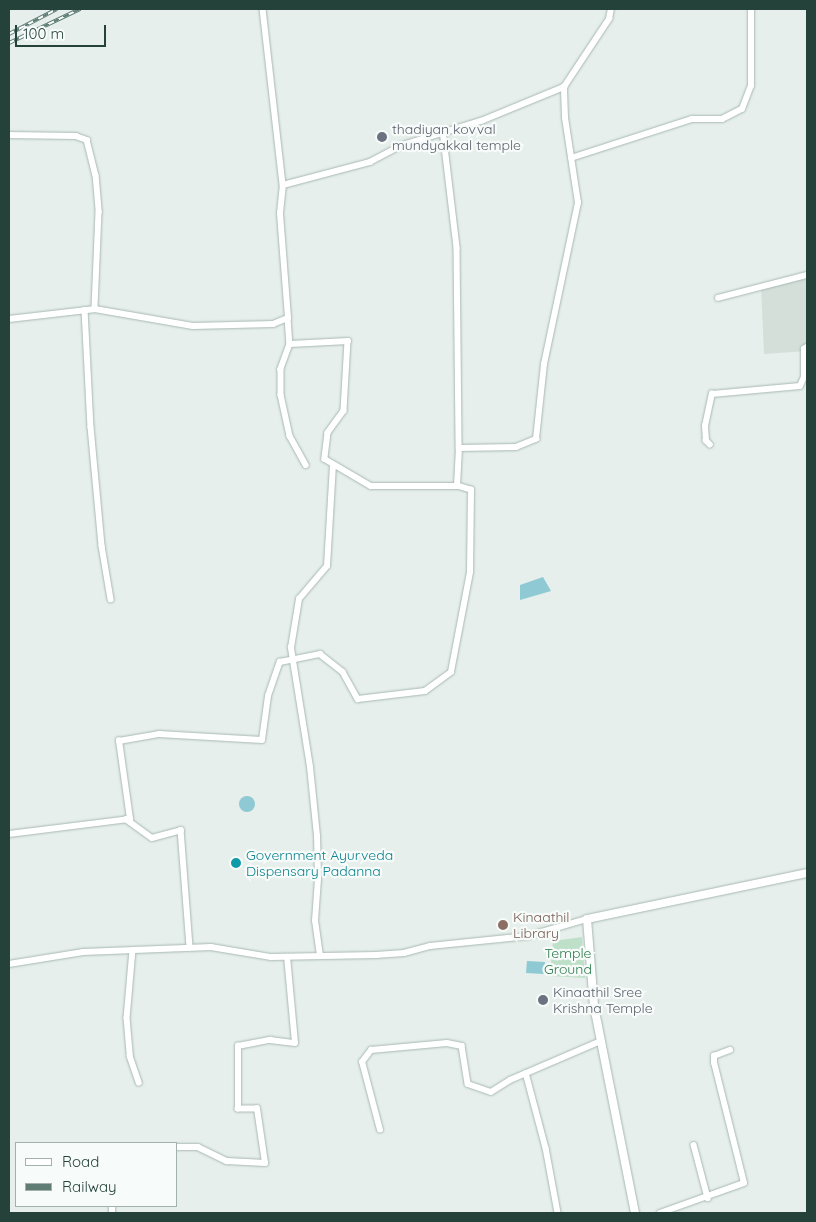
<!DOCTYPE html>
<html>
<head>
<meta charset="utf-8">
<style>
	body { margin:0 }
	#map { position:relative; width:816px; height:1222px; overflow:hidden; background:#e6efeb; font-family:Quicksand,sans-serif }
	div>[style] { position:absolute }
	.built>* { inset:0; background:#d4dfda }
	.green>* { inset:0; background:#bfe0c8 }
	.water>* { inset:0; background:#8ec9d4 }
	.round { border-radius:50% }
	.roads { filter:drop-shadow(0 0 1px #a8b8b2) drop-shadow(0 0 1px #a8b8b2) }
	.street>* { height:5.5px; margin:-2.75px; padding:0 2.75px; transform-origin:2.75px; border-radius:2.75px; background:#fff }
	.secondary>* { height:8px; margin:-4px; padding:0 4px; transform-origin:4px; border-radius:4px; background:#fff }
	.rail>* { height:4px; margin-top:-2px; transform-origin:0; background:repeating-linear-gradient(90deg,#f7fbf9 0 5.5px,#5f7d75 0 11px); box-sizing:border-box; border-block:1px solid #5f7d75 }
	.dots>* { width:14px; height:14px; translate:-50% -50%; box-sizing:border-box; border:2px solid #f7fbf9; border-radius:50% }
	span { translate:-50% -50%; white-space:nowrap; text-align:center; line-height:1.15; -webkit-text-stroke:4.5px #f7fbf9; paint-order:stroke }
	.worship-label { font-size:14px; color:#5b616d }
	.left { translate:0 -50%; text-align:left }
	.culture-label { font-size:14px; color:#0d838f }
	.education-label { font-size:14px; color:#785e54 }
	.park-label { font-size:14px; color:#2d7a4b }
	.frame { position:absolute; inset:0; border:10px solid #24423a; pointer-events:none }
	.legend { position:absolute; left:15px; top:1142px; width:162px; height:65px; box-sizing:border-box; background:#f7fbf9; border:1px solid #a3b1ad; margin:0; padding:6px 9px; list-style:none; font-size:15px; color:#24423a }
	.legend li { display:flex; align-items:center; gap:10px; height:25px }
	.legend b { width:25px; border:1px solid #a3b1ad }
	.scale { position:absolute; left:15px; top:25px; width:91px; height:22px; box-sizing:border-box; border:2px solid #24423a; border-top:0; padding-left:6px; font-size:15px; line-height:18px; white-space:nowrap; color:#24423a; -webkit-text-stroke:4px #f7fbf9; paint-order:stroke }
</style>
</head>
<body>
<div id="map">
	<div class="built">
		<i style="clip-path:polygon(807px 277px,807px 351px,764px 354px,761px 286px)"></i>
	</div>
	<div class="green">
		<i style="clip-path:polygon(582px 937px,585px 978px,550px 976px,553px 941px)"></i>
	</div>
	<div class="water">
		<i style="clip-path:polygon(543px 577px,551px 591px,520px 600px,520px 585px)"></i>
		<i class="round" style="left:239px;top:796px;width:16px;height:16px"></i>
		<i style="clip-path:polygon(527px 961px,545px 962px,544px 974px,526px 973px)"></i>
	</div>
	<div class="roads">
		<div class="street">
			<i style="left:263px;top:9px;width:177px;rotate:83.5deg"></i>
			<i style="left:443px;top:130px;width:119px;rotate:83.2deg"></i>
			<i style="left:457px;top:248px;width:200px;rotate:89.4deg"></i>
			<i style="left:9px;top:135px;width:67px;rotate:0.9deg"></i>
			<i style="left:76px;top:136px;width:12px;rotate:20deg"></i>
			<i style="left:87px;top:140px;width:36px;rotate:76deg"></i>
			<i style="left:96px;top:175px;width:37px;rotate:85deg"></i>
			<i style="left:99px;top:212px;width:97px;rotate:92.4deg"></i>
			<i style="left:571px;top:158px;width:127px;rotate:-17.9deg"></i>
			<i style="left:692px;top:119px;width:30px"></i>
			<i style="left:722px;top:119px;width:22px;rotate:-27deg"></i>
			<i style="left:742px;top:109px;width:25px;rotate:-69deg"></i>
			<i style="left:751px;top:86px;width:77px;rotate:-90deg"></i>
			<i style="left:718px;top:298px;width:92px;rotate:-14.5deg"></i>
			<i style="left:85px;top:310px;width:117px;rotate:87.1deg"></i>
			<i style="left:91px;top:427px;width:120px;rotate:84.7deg"></i>
			<i style="left:102px;top:546px;width:54px;rotate:80.4deg"></i>
			<i style="left:288px;top:318px;width:26px;rotate:86deg"></i>
			<i style="left:290px;top:344px;width:58px;rotate:-3deg"></i>
			<i style="left:348px;top:341px;width:70px;rotate:93.3deg"></i>
			<i style="left:344px;top:411px;width:27px;rotate:126deg"></i>
			<i style="left:328px;top:433px;width:26px;rotate:97deg"></i>
			<i style="left:325px;top:459px;width:53px;rotate:30.4deg"></i>
			<i style="left:371px;top:486px;width:86px"></i>
			<i style="left:457px;top:486px;width:38px;rotate:-87deg"></i>
			<i style="left:459px;top:448px;width:57px;rotate:-1deg"></i>
			<i style="left:516px;top:447px;width:22px;rotate:-22deg"></i>
			<i style="left:536px;top:439px;width:75px;rotate:-83.9deg"></i>
			<i style="left:544px;top:364px;width:165px;rotate:-78.1deg"></i>
			<i style="left:578px;top:203px;width:86px;rotate:-98.7deg"></i>
			<i style="left:565px;top:118px;width:31px;rotate:-92deg"></i>
			<i style="left:9px;top:319px;width:87px;rotate:-6.6deg"></i>
			<i style="left:95px;top:309px;width:99px;rotate:9.8deg"></i>
			<i style="left:193px;top:326px;width:80px;rotate:-1.4deg"></i>
			<i style="left:273px;top:324px;width:16px;rotate:-22deg"></i>
			<i style="left:288px;top:318px;width:105px;rotate:-94.4deg"></i>
			<i style="left:280px;top:213px;width:28px;rotate:-84deg"></i>
			<i style="left:283px;top:185px;width:90px;rotate:-14.8deg"></i>
			<i style="left:370px;top:162px;width:34px;rotate:-28deg"></i>
			<i style="left:400px;top:146px;width:85px;rotate:-17.2deg"></i>
			<i style="left:481px;top:121px;width:90px;rotate:-22.3deg"></i>
			<i style="left:564px;top:87px;width:82px;rotate:-56.5deg"></i>
			<i style="left:609px;top:19px;width:10px;rotate:-79deg"></i>
			<i style="left:290px;top:344px;width:27px;rotate:110deg"></i>
			<i style="left:281px;top:369px;width:26px;rotate:90deg"></i>
			<i style="left:281px;top:395px;width:42px;rotate:77.6deg"></i>
			<i style="left:290px;top:436px;width:33px;rotate:61deg"></i>
			<i style="left:710px;top:445px;width:6px;rotate:-135deg"></i>
			<i style="left:706px;top:441px;width:15px;rotate:-94deg"></i>
			<i style="left:705px;top:426px;width:33px;rotate:-78deg"></i>
			<i style="left:712px;top:394px;width:88px;rotate:-5.2deg"></i>
			<i style="left:800px;top:386px;width:10px;rotate:-66deg"></i>
			<i style="left:804px;top:377px;width:28px;rotate:-90deg"></i>
			<i style="left:804px;top:349px;width:4px;rotate:-34deg"></i>
			<i style="left:126px;top:819px;width:32px;rotate:36deg"></i>
			<i style="left:152px;top:838px;width:30px;rotate:-15deg"></i>
			<i style="left:181px;top:830px;width:118px;rotate:85.6deg"></i>
			<i style="left:9px;top:834px;width:122px;rotate:-7.1deg"></i>
			<i style="left:130px;top:819px;width:79px;rotate:-98deg"></i>
			<i style="left:119px;top:741px;width:41px;rotate:-9.9deg"></i>
			<i style="left:159px;top:734px;width:103px;rotate:3.3deg"></i>
			<i style="left:262px;top:740px;width:44px;rotate:-82.2deg"></i>
			<i style="left:268px;top:696px;width:36px;rotate:-71deg"></i>
			<i style="left:280px;top:662px;width:41px;rotate:-11.3deg"></i>
			<i style="left:320px;top:654px;width:29px;rotate:38deg"></i>
			<i style="left:343px;top:672px;width:31px;rotate:61deg"></i>
			<i style="left:358px;top:699px;width:67px;rotate:-6.8deg"></i>
			<i style="left:425px;top:691px;width:32px;rotate:-36deg"></i>
			<i style="left:451px;top:672px;width:102px;rotate:-79.2deg"></i>
			<i style="left:470px;top:572px;width:82px;rotate:-89.3deg"></i>
			<i style="left:471px;top:490px;width:15px;rotate:-164deg"></i>
			<i style="left:133px;top:950px;width:68px;rotate:95deg"></i>
			<i style="left:127px;top:1018px;width:38px;rotate:85deg"></i>
			<i style="left:130px;top:1056px;width:28px;rotate:71deg"></i>
			<i style="left:320px;top:956px;width:35px;rotate:-98deg"></i>
			<i style="left:315px;top:921px;width:42px;rotate:-85.9deg"></i>
			<i style="left:318px;top:879px;width:43px;rotate:-91.3deg"></i>
			<i style="left:317px;top:836px;width:69px;rotate:-95.8deg"></i>
			<i style="left:310px;top:767px;width:121px;rotate:-99.1deg"></i>
			<i style="left:291px;top:648px;width:50px;rotate:-80.7deg"></i>
			<i style="left:299px;top:599px;width:43px;rotate:-49.7deg"></i>
			<i style="left:327px;top:566px;width:100px;rotate:-86.6deg"></i>
			<i style="left:9px;top:964px;width:75px;rotate:-9.2deg"></i>
			<i style="left:83px;top:952px;width:128px;rotate:-2.2deg"></i>
			<i style="left:211px;top:947px;width:61px;rotate:9.5deg"></i>
			<i style="left:271px;top:957px;width:105px;rotate:-1.1deg"></i>
			<i style="left:376px;top:955px;width:28px;rotate:-4deg"></i>
			<i style="left:404px;top:953px;width:27px;rotate:-15deg"></i>
			<i style="left:430px;top:946px;width:99px;rotate:-5.8deg"></i>
			<i style="left:528px;top:936px;width:61px;rotate:-16.1deg"></i>
			<i style="left:526px;top:1073px;width:78px;rotate:75.1deg"></i>
			<i style="left:546px;top:1148px;width:66px;rotate:79.5deg"></i>
			<i style="left:380px;top:1130px;width:70px;rotate:-104.8deg"></i>
			<i style="left:362px;top:1062px;width:15px;rotate:-53deg"></i>
			<i style="left:371px;top:1050px;width:76px;rotate:-5.3deg"></i>
			<i style="left:447px;top:1043px;width:15px;rotate:11deg"></i>
			<i style="left:462px;top:1046px;width:38px;rotate:81deg"></i>
			<i style="left:468px;top:1084px;width:24px;rotate:19deg"></i>
			<i style="left:491px;top:1092px;width:22px;rotate:-32deg"></i>
			<i style="left:510px;top:1080px;width:99px;rotate:-23.2deg"></i>
			<i style="left:694px;top:1145px;width:55px;rotate:75.2deg"></i>
			<i style="left:176px;top:1147px;width:22px"></i>
			<i style="left:198px;top:1147px;width:32px;rotate:26deg"></i>
			<i style="left:227px;top:1161px;width:38px;rotate:3deg"></i>
			<i style="left:265px;top:1163px;width:55px;rotate:-98.4deg"></i>
			<i style="left:257px;top:1109px;width:19px;rotate:180deg"></i>
			<i style="left:238px;top:1109px;width:63px;rotate:-90deg"></i>
			<i style="left:238px;top:1046px;width:33px;rotate:-11deg"></i>
			<i style="left:270px;top:1040px;width:25px;rotate:7deg"></i>
			<i style="left:295px;top:1043px;width:86px;rotate:-95.3deg"></i>
			<i style="left:112px;top:1213px;width:7px;rotate:-90deg"></i>
			<i style="left:660px;top:1213px;width:89px;rotate:-19.7deg"></i>
			<i style="left:744px;top:1183px;width:124px;rotate:-104deg"></i>
			<i style="left:714px;top:1063px;width:7px;rotate:-90deg"></i>
			<i style="left:714px;top:1056px;width:17px;rotate:-21deg"></i>
		</div>
		<div class="secondary">
			<i style="left:635px;top:1213px;width:211px;rotate:-101.2deg"></i>
			<i style="left:594px;top:1006px;width:87px;rotate:-94.6deg"></i>
			<i style="left:587px;top:919px;width:225px;rotate:-11.8deg"></i>
		</div>
	</div>
	<div class="rail">
		<i style="left:9px;top:34px;width:54px;rotate:-27.5deg"></i>
		<i style="left:9px;top:43px;width:79px;rotate:-25.6deg"></i>
	</div>
	<div class="dots">
		<i style="left:382px;top:137px;background:#6b7280"></i>
		<i style="left:236px;top:863px;background:#0f9aa8"></i>
		<i style="left:503px;top:925px;background:#8d6e63"></i>
		<i style="left:543px;top:1000px;background:#6b7280"></i>
	</div>
	<div class="worship-label">
		<span class="left" style="left:392px;top:137px">thadiyan kovval<br>mundyakkal temple</span>
		<span class="left" style="left:553px;top:1000px">Kinaathil Sree<br>Krishna Temple</span>
	</div>
	<div class="culture-label">
		<span class="left" style="left:246px;top:863px">Government Ayurveda<br>Dispensary Padanna</span>
	</div>
	<div class="education-label">
		<span class="left" style="left:513px;top:925px">Kinaathil<br>Library</span>
	</div>
	<div class="park-label">
		<span style="left:568px;top:961px">Temple<br>Ground</span>
	</div>
	<div class="frame"></div>
	<ul class="legend">
	<li><b style="height:6px;background:#fff"></b>Road</li>
	<li><b style="height:6px;background:#5f7d75"></b>Railway</li>
	</ul>
	<div class="scale">100 m</div>
</div>
</body>
</html>
